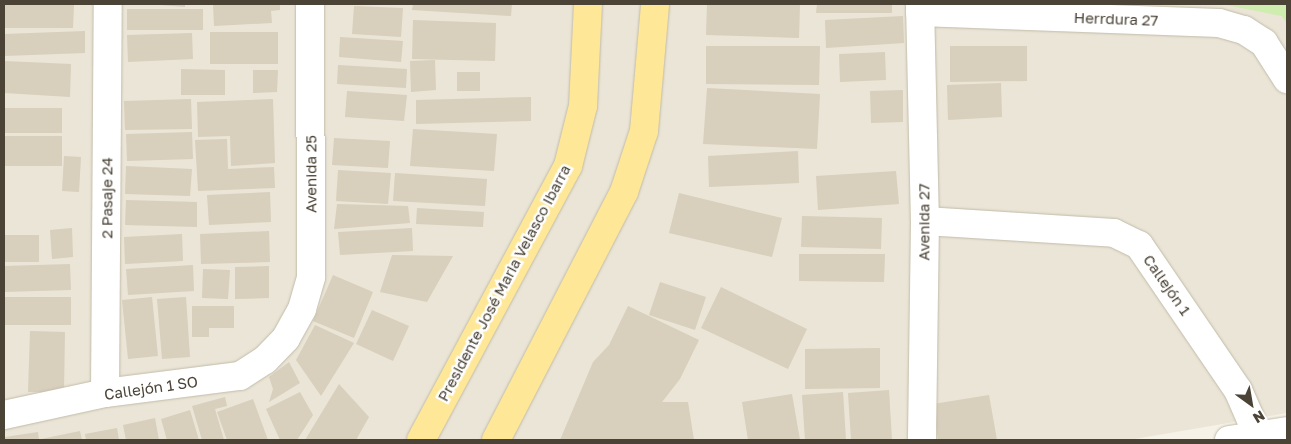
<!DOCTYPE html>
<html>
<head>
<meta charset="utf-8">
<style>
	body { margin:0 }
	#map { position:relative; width:1291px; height:444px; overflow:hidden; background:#f6f2e8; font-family:"Golos Text",sans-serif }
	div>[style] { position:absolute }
	.residential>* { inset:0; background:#eae5d6 }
	.green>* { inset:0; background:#ceedae }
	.building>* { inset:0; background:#d8cfbd }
	.roads { filter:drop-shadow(0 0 1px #c2bbaa) drop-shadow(0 0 1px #c2bbaa) }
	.minor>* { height:28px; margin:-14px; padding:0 14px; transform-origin:14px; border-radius:14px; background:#fff }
	.major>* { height:28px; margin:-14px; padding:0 14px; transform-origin:14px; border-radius:14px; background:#ffe798 }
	span { translate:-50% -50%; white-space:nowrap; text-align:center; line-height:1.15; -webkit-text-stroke:5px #fff; paint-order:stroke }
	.street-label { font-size:15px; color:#4a4336 }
	.frame { position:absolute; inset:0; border:5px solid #4a4336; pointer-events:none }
	.north { position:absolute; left:1226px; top:379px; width:50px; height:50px; -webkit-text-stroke:4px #fff; paint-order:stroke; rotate:148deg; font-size:14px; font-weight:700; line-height:20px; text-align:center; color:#4a4336 }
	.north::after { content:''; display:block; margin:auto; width:18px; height:22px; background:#4a4336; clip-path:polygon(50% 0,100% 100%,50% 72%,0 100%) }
</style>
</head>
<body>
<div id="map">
	<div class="residential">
		<i style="clip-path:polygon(4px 4px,1287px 4px,1287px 413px,1129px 440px,4px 440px)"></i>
	</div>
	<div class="green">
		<i style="clip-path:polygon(1221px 4px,1287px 4px,1287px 24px,1282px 16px)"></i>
	</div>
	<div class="building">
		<i style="clip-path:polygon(4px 4px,74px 4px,73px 28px,4px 28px)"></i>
		<i style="clip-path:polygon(148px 4px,185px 4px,185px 7px)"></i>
		<i style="clip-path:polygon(213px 4px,280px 4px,280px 10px,271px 11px,272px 23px,214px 26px)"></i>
		<i style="clip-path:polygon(413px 4px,512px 4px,511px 16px,412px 10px)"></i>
		<i style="clip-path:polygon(707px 4px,800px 4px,799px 38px,706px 35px)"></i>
		<i style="clip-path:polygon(817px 4px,892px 4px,892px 13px,816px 13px)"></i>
		<i style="clip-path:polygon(354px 6px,403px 8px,401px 37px,352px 34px)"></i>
		<i style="clip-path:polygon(127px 9px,203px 9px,203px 30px,127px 30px)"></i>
		<i style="clip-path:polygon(903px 16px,904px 43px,826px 48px,825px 20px)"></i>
		<i style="clip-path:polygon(413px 20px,496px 23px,495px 61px,412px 59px)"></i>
		<i style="clip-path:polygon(85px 31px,85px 53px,4px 56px,4px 34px)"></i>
		<i style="clip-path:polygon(210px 32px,278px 32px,278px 64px,210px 64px)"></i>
		<i style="clip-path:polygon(192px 33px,193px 59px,128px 62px,127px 35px)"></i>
		<i style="clip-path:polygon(340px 37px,403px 41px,401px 62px,339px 57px)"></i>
		<i style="clip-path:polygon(706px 46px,820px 46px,819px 85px,706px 84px)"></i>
		<i style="clip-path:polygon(950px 46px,1027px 46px,1027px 81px,950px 82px)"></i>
		<i style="clip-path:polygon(885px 52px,886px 80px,840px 82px,839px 54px)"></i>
		<i style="clip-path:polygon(435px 60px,436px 90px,411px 92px,410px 61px)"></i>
		<i style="clip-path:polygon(4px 61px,71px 64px,70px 97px,4px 93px)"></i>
		<i style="clip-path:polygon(338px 65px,407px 69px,406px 88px,337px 84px)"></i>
		<i style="clip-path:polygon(181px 69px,225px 70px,225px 95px,181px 95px)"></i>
		<i style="clip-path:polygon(253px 70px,278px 70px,277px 92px,253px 93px)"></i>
		<i style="clip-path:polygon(457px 72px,480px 72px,480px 91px,457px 91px)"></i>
		<i style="clip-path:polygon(1001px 83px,1002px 117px,948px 120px,947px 85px)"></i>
		<i style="clip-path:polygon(707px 88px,820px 94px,817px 149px,703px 144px)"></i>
		<i style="clip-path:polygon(903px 90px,903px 122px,871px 123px,870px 91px)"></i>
		<i style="clip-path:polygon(347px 91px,407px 95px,404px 121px,345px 117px)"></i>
		<i style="clip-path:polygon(531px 97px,531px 121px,416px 124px,416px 100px)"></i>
		<i style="clip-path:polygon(191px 99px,192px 129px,125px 130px,124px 101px)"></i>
		<i style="clip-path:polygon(273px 99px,275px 163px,231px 166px,230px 136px,198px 137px,197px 102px)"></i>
		<i style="clip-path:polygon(4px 108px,62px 108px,62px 133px,4px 133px)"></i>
		<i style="clip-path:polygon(413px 129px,497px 134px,494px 171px,410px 166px)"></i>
		<i style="clip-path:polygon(192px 132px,193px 159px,127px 161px,126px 134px)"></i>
		<i style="clip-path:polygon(4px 136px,62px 136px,62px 166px,4px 166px)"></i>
		<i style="clip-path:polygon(334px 138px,390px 141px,388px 168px,332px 165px)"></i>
		<i style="clip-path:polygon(227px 139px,228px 169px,274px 167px,275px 188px,198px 191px,195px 140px)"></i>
		<i style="clip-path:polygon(798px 151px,799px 183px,709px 187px,708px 156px)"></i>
		<i style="clip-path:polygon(64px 156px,81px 157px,79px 192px,62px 191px)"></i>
		<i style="clip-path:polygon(126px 166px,192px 169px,190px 196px,125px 194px)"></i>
		<i style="clip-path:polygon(338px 170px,391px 173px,388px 204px,336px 201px)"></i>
		<i style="clip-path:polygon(896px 171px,899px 204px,818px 210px,816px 176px)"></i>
		<i style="clip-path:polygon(395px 173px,487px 179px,485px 206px,393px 201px)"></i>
		<i style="clip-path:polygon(270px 192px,271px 222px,209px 225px,207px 195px)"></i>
		<i style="clip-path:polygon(679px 193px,782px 218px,772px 257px,669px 233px)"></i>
		<i style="clip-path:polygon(126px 200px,197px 202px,197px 227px,125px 225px)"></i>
		<i style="clip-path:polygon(337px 204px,408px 206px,410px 223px,334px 229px)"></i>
		<i style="clip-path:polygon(417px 208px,484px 212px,483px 227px,416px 224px)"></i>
		<i style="clip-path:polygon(802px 216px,882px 218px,881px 249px,801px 247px)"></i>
		<i style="clip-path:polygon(72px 228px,73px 257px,52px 259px,50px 230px)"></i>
		<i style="clip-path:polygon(412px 228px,413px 251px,340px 255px,338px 232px)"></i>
		<i style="clip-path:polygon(269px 231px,270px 262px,201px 264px,200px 234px)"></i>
		<i style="clip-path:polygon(182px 234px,183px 261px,125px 264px,124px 237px)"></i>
		<i style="clip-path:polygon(4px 235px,39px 235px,39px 262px,4px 262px)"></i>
		<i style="clip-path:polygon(799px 254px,885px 254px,884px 282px,799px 281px)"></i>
		<i style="clip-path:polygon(392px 255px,453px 256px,427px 302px,380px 292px)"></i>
		<i style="clip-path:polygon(70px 264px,71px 290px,4px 292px,4px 266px)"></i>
		<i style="clip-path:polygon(193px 265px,194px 291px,128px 295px,126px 269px)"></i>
		<i style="clip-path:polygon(269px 266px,269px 298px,235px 299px,235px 267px)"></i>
		<i style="clip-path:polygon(203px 269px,230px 270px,228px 299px,202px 298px)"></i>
		<i style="clip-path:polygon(333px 275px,373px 292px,354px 338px,313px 321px)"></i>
		<i style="clip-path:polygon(660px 282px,706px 297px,695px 330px,649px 315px)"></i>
		<i style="clip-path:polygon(721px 287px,807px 329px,788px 369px,701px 328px)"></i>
		<i style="clip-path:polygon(4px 297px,71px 297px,71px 325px,4px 325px)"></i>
		<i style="clip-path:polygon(152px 297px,158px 356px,128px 359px,122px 300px)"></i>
		<i style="clip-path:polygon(186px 297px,190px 357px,162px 359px,157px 299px)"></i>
		<i style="clip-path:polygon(192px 306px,234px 306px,234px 328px,209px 328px,209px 337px,192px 337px)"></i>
		<i style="clip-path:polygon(628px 306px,699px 340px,680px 379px,662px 402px,688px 402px,694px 440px,560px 440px,593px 362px,609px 345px)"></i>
		<i style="clip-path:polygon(372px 310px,409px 326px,393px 361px,356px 344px)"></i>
		<i style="clip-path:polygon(315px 325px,354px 343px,321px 396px,296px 360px)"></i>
		<i style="clip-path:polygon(30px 331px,65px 332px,64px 392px,28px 392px)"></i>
		<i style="clip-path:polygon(880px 348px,880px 388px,805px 389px,805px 349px)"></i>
		<i style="clip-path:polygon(289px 362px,300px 383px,269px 402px,273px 389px,269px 377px)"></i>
		<i style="clip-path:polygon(339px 384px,369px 417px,356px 440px,305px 440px)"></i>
		<i style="clip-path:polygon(889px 390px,892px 440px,851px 440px,848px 393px)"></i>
		<i style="clip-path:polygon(300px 392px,313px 415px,297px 440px,280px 440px,266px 409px)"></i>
		<i style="clip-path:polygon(843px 392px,846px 440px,805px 440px,802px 395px)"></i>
		<i style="clip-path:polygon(792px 394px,800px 440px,748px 440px,742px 402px)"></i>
		<i style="clip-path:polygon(989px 395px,997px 440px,938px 440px,933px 404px)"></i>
		<i style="clip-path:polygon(225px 397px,227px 406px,215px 409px,224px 440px,202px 440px,192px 406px)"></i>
		<i style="clip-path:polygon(253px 399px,268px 440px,227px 440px,217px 412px)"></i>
		<i style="clip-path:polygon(190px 410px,199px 440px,167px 440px,161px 419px)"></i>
		<i style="clip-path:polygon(155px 418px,159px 440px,126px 440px,123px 425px)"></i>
		<i style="clip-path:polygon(117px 428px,119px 440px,86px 440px,85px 434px)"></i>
		<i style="clip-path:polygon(80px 431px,82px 440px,41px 440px,41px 439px)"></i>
		<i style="clip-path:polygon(38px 432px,39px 440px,5px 440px,5px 437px)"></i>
	</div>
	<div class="roads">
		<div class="minor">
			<i style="left:920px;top:4px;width:217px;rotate:88.7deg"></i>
			<i style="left:925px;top:221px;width:219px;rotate:90.8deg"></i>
			<i style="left:920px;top:12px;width:299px;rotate:2.1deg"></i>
			<i style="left:1219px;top:23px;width:26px;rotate:16deg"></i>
			<i style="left:1244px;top:30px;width:24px;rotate:33deg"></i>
			<i style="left:1264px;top:43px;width:43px;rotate:57.4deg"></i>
			<i style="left:925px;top:221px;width:189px;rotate:3.6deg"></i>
			<i style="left:1114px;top:233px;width:28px;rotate:26deg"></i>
			<i style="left:1139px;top:245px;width:176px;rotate:55.7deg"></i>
			<i style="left:1238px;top:390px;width:50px;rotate:66.5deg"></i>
			<i style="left:105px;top:393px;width:389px;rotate:-89.6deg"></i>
			<i style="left:4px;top:415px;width:103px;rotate:-12.3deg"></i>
			<i style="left:105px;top:393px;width:136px;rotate:-7.2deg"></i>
			<i style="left:240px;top:376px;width:30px;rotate:-33deg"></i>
			<i style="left:265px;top:360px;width:30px;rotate:-46deg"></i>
			<i style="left:286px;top:338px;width:33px;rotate:-61deg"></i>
			<i style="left:302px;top:309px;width:33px;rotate:-74deg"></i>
			<i style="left:311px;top:277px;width:273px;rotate:-90.2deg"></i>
			<i style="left:1229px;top:440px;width:59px;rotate:-8.8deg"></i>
		</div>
		<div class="major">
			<i style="left:421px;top:440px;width:311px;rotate:-61.8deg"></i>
			<i style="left:568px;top:166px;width:62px;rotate:-76deg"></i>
			<i style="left:583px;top:106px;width:102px;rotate:-87.2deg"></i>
			<i style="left:496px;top:440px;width:279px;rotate:-62.7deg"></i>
			<i style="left:624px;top:192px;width:64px;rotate:-71.8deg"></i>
			<i style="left:644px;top:131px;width:127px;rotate:-85deg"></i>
		</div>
	</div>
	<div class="street-label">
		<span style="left:1116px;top:19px;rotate:2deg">Herrdura 27</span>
		<span style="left:311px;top:174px;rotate:-90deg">Avenida 25</span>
		<span style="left:107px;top:198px;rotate:-90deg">2 Pasaje 24</span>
		<span style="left:924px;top:222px;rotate:-90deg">Avenida 27</span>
		<span style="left:504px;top:283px;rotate:-62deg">Presidente José Maria Velasco Ibarra</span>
		<span style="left:1167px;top:285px;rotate:55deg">Callejón 1</span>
		<span style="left:151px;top:388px;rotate:-8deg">Callejón 1 SO</span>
	</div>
	<div class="frame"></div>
	<div class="north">N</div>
</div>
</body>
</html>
